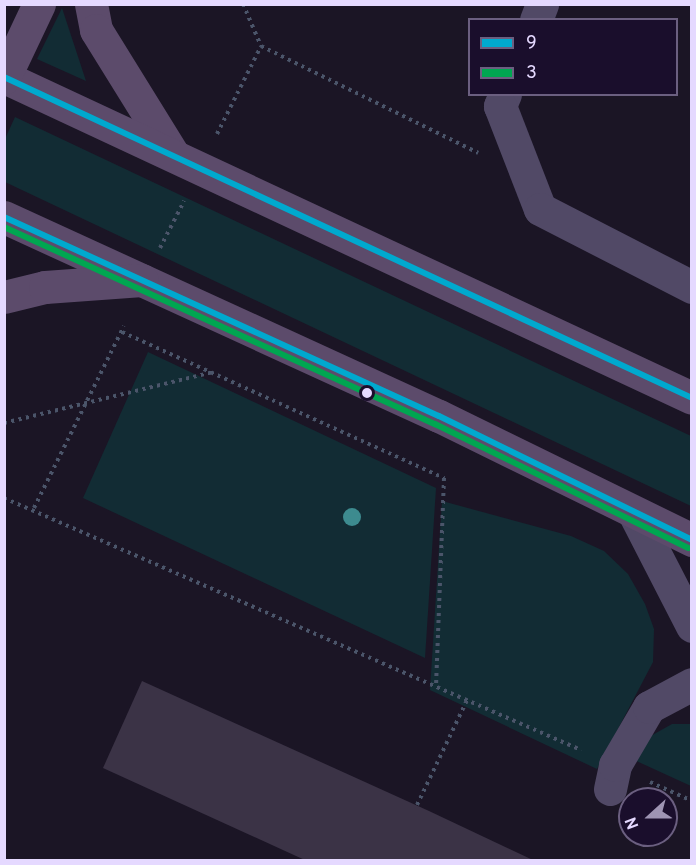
<!DOCTYPE html>
<html>
<head>
<meta charset="utf-8">
<style>
	body { margin:0 }
	#map { position:relative; width:696px; height:865px; overflow:hidden; background:#1b1525; font-family:Overpass,sans-serif }
	div>[style] { position:absolute }
	.green>* { inset:0; background:#122c34 }
	.building>* { inset:0; background:#3b3346 }
	.path>* { height:4px; margin-top:-2px; transform-origin:0; background:repeating-linear-gradient(90deg,#4b556a 0 3px,transparent 0 7.5px) }
	.minor>* { height:33px; margin:-16.5px; padding:0 16.5px; transform-origin:16.5px; border-radius:16.5px; background:#514966 }
	.major>* { height:33px; margin:-16.5px; padding:0 16.5px; transform-origin:16.5px; border-radius:16.5px; background:#5c4b6b }
	.bus-1>* { height:6px; margin:-3px; padding:0 3px; transform-origin:3px; border-radius:3px; background:#00a9ce }
	.bus-2>* { height:6px; margin:-3px; padding:0 3px; transform-origin:3px; border-radius:3px; background:#00a651 }
	.trees>* { width:18px; height:18px; margin:-9px; border-radius:50%; background:#3d8b8f }
	.dots>* { width:16px; height:16px; translate:-50% -50%; box-sizing:border-box; border:3px solid #1a0e2c; border-radius:50% }
	span { translate:-50% -50%; white-space:nowrap; text-align:center; line-height:1.15; -webkit-text-stroke:6px #1a0e2c; paint-order:stroke }
	.frame { position:absolute; inset:0; border:6px solid #e5d9ff; pointer-events:none }
	.legend { position:absolute; left:468px; top:18px; width:210px; height:78px; box-sizing:border-box; background:#1a0e2c; border:2px solid #6b5f80; margin:0; padding:8px 10px; list-style:none; font-size:18px; color:#e5d9ff }
	.legend li { display:flex; align-items:center; gap:12px; height:30px }
	.legend b { width:30px; border:2px solid #6b5f80 }
	.north { position:absolute; left:618px; top:787px; width:60px; height:60px; box-sizing:border-box; background:#1a0e2c; border:2px solid #6b5f80; border-radius:50%; rotate:249deg; font-size:16px; font-weight:700; line-height:24px; text-align:center; color:#e5d9ff }
	.north::after { content:''; display:block; margin:auto; width:21px; height:27px; background:#9e94b3; clip-path:polygon(50% 0,100% 100%,50% 72%,0 100%) }
</style>
</head>
<body>
<div id="map">
	<div class="green">
		<i style="clip-path:polygon(62px 8px,86px 81px,37px 59px)"></i>
		<i style="clip-path:polygon(15px 117px,691px 436px,691px 506px,5px 182px,5px 139px)"></i>
		<i style="clip-path:polygon(148px 352px,436px 488px,425px 658px,83px 498px)"></i>
		<i style="clip-path:polygon(442px 501px,571px 536px,604px 551px,628px 574px,645px 604px,654px 629px,653px 662px,597px 769px,430px 690px)"></i>
		<i style="clip-path:polygon(672px 724px,691px 724px,691px 786px,632px 759px,640px 742px)"></i>
	</div>
	<div class="building">
		<i style="clip-path:polygon(142px 681px,429px 811px,535px 861px,307px 861px,103px 768px)"></i>
	</div>
	<div class="path">
		<i style="left:243px;top:4px;width:46px;rotate:66.8deg"></i>
		<i style="left:261px;top:46px;width:242px;rotate:26.2deg"></i>
		<i style="left:217px;top:134px;width:98px;rotate:-63.4deg"></i>
		<i style="left:160px;top:248px;width:53px;rotate:-62.9deg"></i>
		<i style="left:122px;top:332px;width:354px;rotate:24.4deg"></i>
		<i style="left:444px;top:478px;width:206px;rotate:92.2deg"></i>
		<i style="left:4px;top:423px;width:216px;rotate:-13.7deg"></i>
		<i style="left:4px;top:498px;width:630px;rotate:23.59deg"></i>
		<i style="left:34px;top:508px;width:203px;rotate:-63.7deg"></i>
		<i style="left:650px;top:782px;width:46px;rotate:24.3deg"></i>
		<i style="left:417px;top:805px;width:119px;rotate:-64.5deg"></i>
	</div>
	<div class="minor">
		<i style="left:536px;top:20px;width:17px;rotate:-69deg"></i>
		<i style="left:505px;top:94px;width:13px;rotate:113deg"></i>
		<i style="left:500px;top:106px;width:110px;rotate:68.8deg"></i>
		<i style="left:540px;top:209px;width:171px;rotate:27.2deg"></i>
		<i style="left:634px;top:513px;width:127px;rotate:62.8deg"></i>
		<i style="left:610px;top:789px;width:25px;rotate:-78deg"></i>
		<i style="left:615px;top:765px;width:67px;rotate:-59.6deg"></i>
		<i style="left:649px;top:707px;width:49px;rotate:-28.1deg"></i>
	</div>
	<div class="major">
		<i style="left:91px;top:4px;width:26px;rotate:79deg"></i>
		<i style="left:96px;top:30px;width:146px;rotate:58.2deg"></i>
		<i style="left:4px;top:77px;width:759px;rotate:25.01deg"></i>
		<i style="left:4px;top:78px;width:82px;rotate:-64.7deg"></i>
		<i style="left:4px;top:217px;width:478px;rotate:24.6deg"></i>
		<i style="left:439px;top:416px;width:282px;rotate:26.1deg"></i>
		<i style="left:4px;top:297px;width:42px;rotate:-13.7deg"></i>
		<i style="left:45px;top:287px;width:97px;rotate:-4.1deg"></i>
	</div>
	<div class="bus-1">
		<i style="left:4px;top:77px;width:759px;rotate:25.01deg"></i>
		<i style="left:4px;top:217px;width:478px;rotate:24.6deg"></i>
		<i style="left:439px;top:416px;width:282px;rotate:26.1deg"></i>
	</div>
	<div class="bus-2">
		<i style="left:4px;top:227px;width:474px;rotate:24.6deg"></i>
		<i style="left:435px;top:424px;width:282px;rotate:26.1deg"></i>
	</div>
	<div class="trees">
		<i style="left:352px;top:517px"></i>
	</div>
	<div class="dots">
		<i style="left:367px;top:393px;background:#e5d9ff"></i>
	</div>
	<div class="frame"></div>
	<ul class="legend">
	<li><b style="height:8px;background:#00a9ce"></b>9</li>
	<li><b style="height:8px;background:#00a651"></b>3</li>
	</ul>
	<div class="north">N</div>
</div>
</body>
</html>
